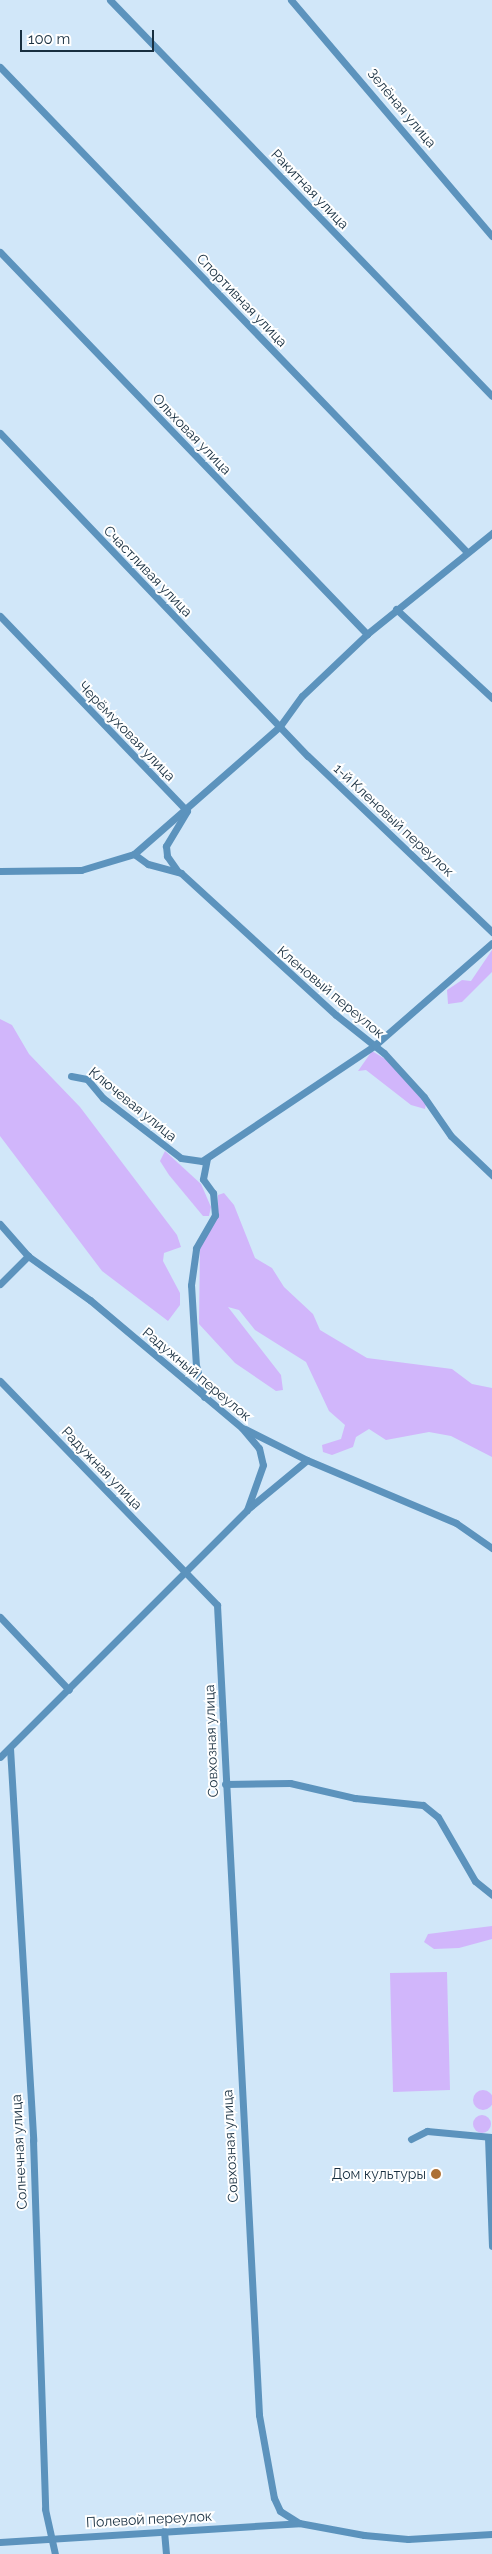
<!DOCTYPE html>
<html>
<head>
<meta charset="utf-8">
<style>
	body { margin:0 }
	#map { position:relative; width:492px; height:2554px; overflow:hidden; background:#d1e7f9; font-family:Raleway,sans-serif }
	div>[style] { position:absolute }
	.green>* { inset:0; background:#d1b6fb }
	.round { border-radius:50% }
	.street>* { height:7px; margin:-3.5px; padding:0 3.5px; transform-origin:3.5px; border-radius:3.5px; background:#5c93bd }
	.dots>* { width:14px; height:14px; translate:-50% -50%; box-sizing:border-box; border:2px solid #fff; border-radius:50% }
	span { translate:-50% -50%; white-space:nowrap; text-align:center; line-height:1.15; -webkit-text-stroke:4px #fff; paint-order:stroke }
	.street-label { font-size:14px; color:#182f40 }
	.poi-label { font-size:14px; color:#182f40 }
	.right { translate:-100% -50%; text-align:right }
	.scale { position:absolute; left:20px; top:30px; width:134px; height:22px; box-sizing:border-box; border:2px solid #182f40; border-top:0; padding-left:6px; font-size:15px; line-height:18px; white-space:nowrap; color:#182f40; -webkit-text-stroke:4px #fff; paint-order:stroke }
</style>
</head>
<body>
<div id="map">
	<div class="green">
		<i style="clip-path:polygon(492px 950px,492px 972px,462px 1002px,448px 1004px,447px 990px,462px 980px,471px 981px)"></i>
		<i style="clip-path:polygon(0 1019px,12px 1025px,29px 1054px,80px 1107px,177px 1235px,181px 1247px,164px 1253px,163px 1261px,180px 1293px,180px 1305px,168px 1321px,102px 1271px,0 1136px)"></i>
		<i style="clip-path:polygon(372px 1051px,387px 1060px,426px 1104px,425px 1109px,411px 1105px,366px 1070px,358px 1071px)"></i>
		<i style="clip-path:polygon(165px 1151px,201px 1184px,211px 1207px,209px 1216px,203px 1216px,169px 1175px,160px 1161px)"></i>
		<i style="clip-path:polygon(224px 1193px,234px 1205px,255px 1258px,272px 1268px,284px 1287px,313px 1314px,320px 1330px,367px 1358px,452px 1369px,472px 1384px,492px 1388px,492px 1457px,451px 1436px,429px 1432px,386px 1440px,369px 1429px,356px 1437px,353px 1447px,332px 1455px,323px 1452px,322px 1445px,341px 1439px,345px 1425px,329px 1411px,306px 1362px,255px 1330px,239px 1310px,228px 1307px,281px 1375px,283px 1390px,276px 1391px,235px 1363px,199px 1324px,200px 1244px,217px 1216px,218px 1195px)"></i>
		<i style="clip-path:polygon(492px 1926px,492px 1939px,459px 1948px,434px 1949px,424px 1942px,428px 1934px)"></i>
		<i style="clip-path:polygon(447px 1972px,450px 2090px,393px 2092px,390px 1973px)"></i>
		<i class="round" style="left:473px;top:2090px;width:20px;height:20px"></i>
		<i class="round" style="left:473px;top:2115px;width:18px;height:18px"></i>
	</div>
	<div class="street">
		<i style="left:110px;top:0;width:550px;rotate:46.03deg"></i>
		<i style="left:291px;top:0;width:310px;rotate:49.6deg"></i>
		<i style="left:0;top:67px;width:672px;rotate:46.09deg"></i>
		<i style="left:0;top:252px;width:530px;rotate:46.15deg"></i>
		<i style="left:0;top:433px;width:446px;rotate:46.4deg"></i>
		<i style="left:308px;top:756px;width:255px;rotate:43.7deg"></i>
		<i style="left:396px;top:609px;width:131px;rotate:42.8deg"></i>
		<i style="left:0;top:616px;width:270px;rotate:46.2deg"></i>
		<i style="left:187px;top:811px;width:41px;rotate:121deg"></i>
		<i style="left:166px;top:846px;width:10px;rotate:84deg"></i>
		<i style="left:167px;top:856px;width:19px;rotate:55deg"></i>
		<i style="left:134px;top:854px;width:17px;rotate:36deg"></i>
		<i style="left:148px;top:864px;width:34px;rotate:15deg"></i>
		<i style="left:181px;top:873px;width:210px;rotate:42.5deg"></i>
		<i style="left:336px;top:1015px;width:61px;rotate:38.4deg"></i>
		<i style="left:384px;top:1053px;width:59px;rotate:47.7deg"></i>
		<i style="left:424px;top:1097px;width:47px;rotate:55.3deg"></i>
		<i style="left:451px;top:1136px;width:57px;rotate:43.6deg"></i>
		<i style="left:0;top:871px;width:81px;rotate:-0.7deg"></i>
		<i style="left:81px;top:870px;width:55px;rotate:-16.8deg"></i>
		<i style="left:134px;top:854px;width:194px;rotate:-41.2deg"></i>
		<i style="left:280px;top:726px;width:37px;rotate:-54deg"></i>
		<i style="left:302px;top:696px;width:90px;rotate:-43.6deg"></i>
		<i style="left:367px;top:634px;width:161px;rotate:-38.9deg"></i>
		<i style="left:71px;top:1076px;width:16px;rotate:11deg"></i>
		<i style="left:87px;top:1079px;width:25px;rotate:50deg"></i>
		<i style="left:103px;top:1098px;width:98px;rotate:37.6deg"></i>
		<i style="left:181px;top:1158px;width:21px;rotate:8deg"></i>
		<i style="left:202px;top:1161px;width:208px;rotate:-33.8deg"></i>
		<i style="left:375px;top:1045px;width:155px;rotate:-41.1deg"></i>
		<i style="left:0;top:1224px;width:43px;rotate:48.8deg"></i>
		<i style="left:28px;top:1256px;width:76px;rotate:35.4deg"></i>
		<i style="left:90px;top:1300px;width:199px;rotate:40.1deg"></i>
		<i style="left:242px;top:1428px;width:26px;rotate:50deg"></i>
		<i style="left:259px;top:1448px;width:17px;rotate:77deg"></i>
		<i style="left:263px;top:1465px;width:48px;rotate:109.6deg"></i>
		<i style="left:247px;top:1510px;width:349px;rotate:135deg"></i>
		<i style="left:0;top:1284px;width:40px;rotate:-45deg"></i>
		<i style="left:0;top:1381px;width:312px;rotate:45.9deg"></i>
		<i style="left:217px;top:1605px;width:811px;rotate:87.03deg"></i>
		<i style="left:259px;top:2415px;width:84px;rotate:79.8deg"></i>
		<i style="left:274px;top:2498px;width:14px;rotate:65deg"></i>
		<i style="left:280px;top:2511px;width:22px;rotate:32deg"></i>
		<i style="left:299px;top:2523px;width:66px;rotate:10.5deg"></i>
		<i style="left:364px;top:2535px;width:44px;rotate:5.2deg"></i>
		<i style="left:408px;top:2539px;width:84px;rotate:-3.4deg"></i>
		<i style="left:204px;top:1397px;width:32px;rotate:-104deg"></i>
		<i style="left:196px;top:1366px;width:81px;rotate:-93.5deg"></i>
		<i style="left:191px;top:1285px;width:37px;rotate:-82deg"></i>
		<i style="left:196px;top:1248px;width:38px;rotate:-60deg"></i>
		<i style="left:215px;top:1215px;width:22px;rotate:-95deg"></i>
		<i style="left:213px;top:1193px;width:17px;rotate:-126deg"></i>
		<i style="left:203px;top:1179px;width:20px;rotate:-79deg"></i>
		<i style="left:245px;top:1429px;width:69px;rotate:26.6deg"></i>
		<i style="left:249px;top:1508px;width:75px;rotate:-39.6deg"></i>
		<i style="left:307px;top:1460px;width:162px;rotate:22.9deg"></i>
		<i style="left:456px;top:1523px;width:44px;rotate:34.8deg"></i>
		<i style="left:0;top:1617px;width:100px;rotate:46.6deg"></i>
		<i style="left:10px;top:1748px;width:393px;rotate:86.6deg"></i>
		<i style="left:33px;top:2140px;width:369px;rotate:88.1deg"></i>
		<i style="left:45px;top:2509px;width:46px;rotate:77.5deg"></i>
		<i style="left:225px;top:1784px;width:65px;rotate:-0.9deg"></i>
		<i style="left:290px;top:1783px;width:67px;rotate:13deg"></i>
		<i style="left:355px;top:1798px;width:68px;rotate:5.9deg"></i>
		<i style="left:423px;top:1805px;width:19px;rotate:39deg"></i>
		<i style="left:438px;top:1817px;width:74px;rotate:60deg"></i>
		<i style="left:475px;top:1881px;width:22px;rotate:39deg"></i>
		<i style="left:488px;top:2137px;width:109px;rotate:87.9deg"></i>
		<i style="left:411px;top:2139px;width:18px;rotate:-27deg"></i>
		<i style="left:427px;top:2131px;width:65px;rotate:5.3deg"></i>
		<i style="left:164px;top:2531px;width:23px;rotate:85deg"></i>
		<i style="left:0;top:2542px;width:300px;rotate:-3.6deg"></i>
	</div>
	<div class="dots">
		<i style="left:436px;top:2174px;background:#ad7034"></i>
	</div>
	<div class="street-label">
		<span style="left:402px;top:108px;rotate:50deg">Зелёная улица</span>
		<span style="left:310px;top:189px;rotate:46deg">Ракитная улица</span>
		<span style="left:242px;top:300px;rotate:46deg">Спортивная улица</span>
		<span style="left:192px;top:434px;rotate:46deg">Ольховая улица</span>
		<span style="left:148px;top:571px;rotate:46deg">Счастливая улица</span>
		<span style="left:127px;top:731px;rotate:46deg">Черёмуховая улица</span>
		<span style="left:394px;top:820px;rotate:43deg">1-й Кленовый переулок</span>
		<span style="left:331px;top:992px;rotate:40deg">Кленовый переулок</span>
		<span style="left:133px;top:1104px;rotate:39deg">Ключевая улица</span>
		<span style="left:197px;top:1374px;rotate:40deg">Радужный переулок</span>
		<span style="left:102px;top:1468px;rotate:46deg">Радужная улица</span>
		<span style="left:211px;top:1741px;rotate:-92deg">Совхозная улица</span>
		<span style="left:230px;top:2146px;rotate:-93deg">Совхозная улица</span>
		<span style="left:19px;top:2152px;rotate:-93deg">Солнечная улица</span>
		<span style="left:149px;top:2519px;rotate:-3deg">Полевой переулок</span>
	</div>
	<div class="poi-label">
		<span class="right" style="left:426px;top:2174px">Дом культуры</span>
	</div>
	<div class="scale">100 m</div>
</div>
</body>
</html>
